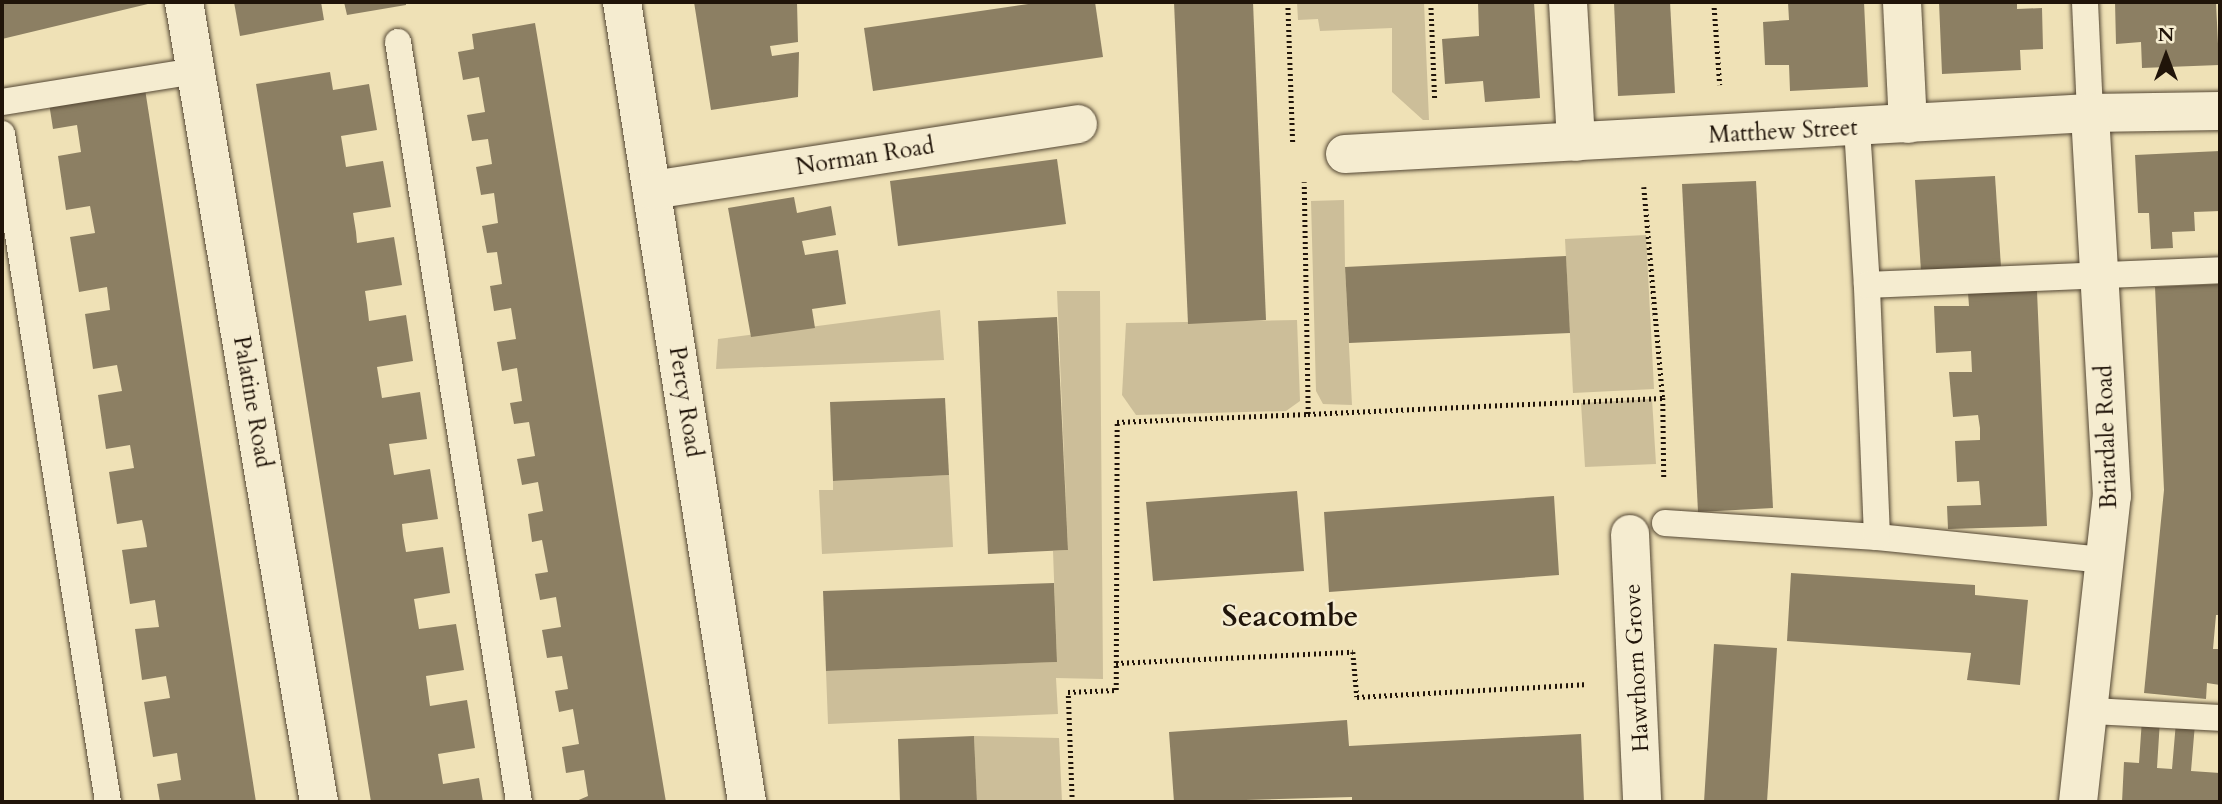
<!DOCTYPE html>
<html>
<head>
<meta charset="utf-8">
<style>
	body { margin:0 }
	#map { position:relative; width:2222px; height:804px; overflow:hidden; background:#efe1b6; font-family:Cardo,serif }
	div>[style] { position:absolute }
	.green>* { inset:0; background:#ccbe99 }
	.building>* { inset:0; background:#8c7f63 }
	.path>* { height:4.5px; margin-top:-2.25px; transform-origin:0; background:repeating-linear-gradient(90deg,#201409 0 2px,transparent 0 5.5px) }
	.roads { filter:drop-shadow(0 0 2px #544734) drop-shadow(0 0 2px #544734) }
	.service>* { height:26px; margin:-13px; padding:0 13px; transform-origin:13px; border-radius:13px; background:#f5ecd0 }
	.minor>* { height:38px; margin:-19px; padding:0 19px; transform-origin:19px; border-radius:19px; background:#f5ecd0 }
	span { translate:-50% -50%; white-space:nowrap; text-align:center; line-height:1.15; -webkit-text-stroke:5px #f5ecd0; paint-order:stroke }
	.street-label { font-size:23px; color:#201409 }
	.district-label { font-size:30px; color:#201409; font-weight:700 }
	.frame { position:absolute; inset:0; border:4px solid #201409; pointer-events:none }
	.north { position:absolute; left:2131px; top:21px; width:70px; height:70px; -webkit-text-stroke:5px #f5ecd0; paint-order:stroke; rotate:0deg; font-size:19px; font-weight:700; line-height:28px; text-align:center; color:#201409 }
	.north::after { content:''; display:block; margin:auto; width:24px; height:32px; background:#201409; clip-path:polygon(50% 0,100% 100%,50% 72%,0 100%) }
</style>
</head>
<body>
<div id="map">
	<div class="green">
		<i style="clip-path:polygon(1297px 2px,1424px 2px,1429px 120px,1423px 120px,1392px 92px,1392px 28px,1320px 31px,1318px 19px,1298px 20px)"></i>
		<i style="clip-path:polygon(1344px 200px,1345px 267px,1352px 405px,1323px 404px,1316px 391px,1311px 201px)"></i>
		<i style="clip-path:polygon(1646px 235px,1654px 389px,1573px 393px,1565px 239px)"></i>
		<i style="clip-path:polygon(1057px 291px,1100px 291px,1103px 679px,1056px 678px,1058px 714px,828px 724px,826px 671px,1057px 662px,1053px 551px,1068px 550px)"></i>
		<i style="clip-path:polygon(940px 310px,944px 360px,716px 369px,718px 339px)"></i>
		<i style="clip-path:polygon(1297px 320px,1300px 401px,1286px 411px,1136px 415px,1122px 395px,1126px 323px)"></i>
		<i style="clip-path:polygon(1652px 399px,1656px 464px,1585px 467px,1581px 403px)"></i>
		<i style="clip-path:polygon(949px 475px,953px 547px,822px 554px,819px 490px,833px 490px,833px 481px)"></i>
		<i style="clip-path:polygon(974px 736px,1059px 738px,1062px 802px,977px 802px)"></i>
	</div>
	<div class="building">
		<i style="clip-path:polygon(2px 2px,152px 2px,152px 3px,2px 39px)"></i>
		<i style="clip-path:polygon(234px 2px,321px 2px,324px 20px,240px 36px)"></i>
		<i style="clip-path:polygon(344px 2px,406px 2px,406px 5px,347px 15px)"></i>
		<i style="clip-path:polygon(694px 2px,797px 2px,798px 42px,770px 46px,772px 56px,799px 52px,798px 97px,711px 110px)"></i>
		<i style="clip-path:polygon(1042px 2px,1095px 2px,1103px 57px,873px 91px,864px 28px)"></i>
		<i style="clip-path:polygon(1174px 2px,1253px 2px,1266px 320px,1188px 324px)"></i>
		<i style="clip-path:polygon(1478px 2px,1534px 2px,1540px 98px,1485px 102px,1483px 81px,1445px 84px,1442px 39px,1479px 36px)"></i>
		<i style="clip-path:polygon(1614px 2px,1670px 2px,1675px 93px,1618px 96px)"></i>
		<i style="clip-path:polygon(1788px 2px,1864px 2px,1868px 87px,1790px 91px,1789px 65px,1765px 65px,1763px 22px,1789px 20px)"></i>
		<i style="clip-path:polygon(1939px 2px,2017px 2px,2017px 9px,2042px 8px,2043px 49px,2020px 50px,2021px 70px,1942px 74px)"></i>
		<i style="clip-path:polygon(2115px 2px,2216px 2px,2219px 65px,2142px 68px,2141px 42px,2116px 44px)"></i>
		<i style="clip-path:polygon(535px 23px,594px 372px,666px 802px,574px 802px,588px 796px,584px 770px,566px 773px,562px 747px,579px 744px,573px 709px,559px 712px,555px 691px,568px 689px,562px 656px,547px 658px,542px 630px,561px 627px,556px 597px,540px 600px,535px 574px,548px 572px,542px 540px,532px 542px,528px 514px,543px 511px,538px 482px,522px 485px,517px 459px,535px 456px,529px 422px,514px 424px,510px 403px,522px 401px,517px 368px,502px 371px,497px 342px,516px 339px,511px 308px,494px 311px,490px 286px,502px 284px,497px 252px,487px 253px,482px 226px,498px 223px,494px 193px,481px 195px,476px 167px,492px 164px,488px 139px,472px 141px,467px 115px,485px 112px,479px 77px,463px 80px,458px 52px,474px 49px,472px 34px)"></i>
		<i style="clip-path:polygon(330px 72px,333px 90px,369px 84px,377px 130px,341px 136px,346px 167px,383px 161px,391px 207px,353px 213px,356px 232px,357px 243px,394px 237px,402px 285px,365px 291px,367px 304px,369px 321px,406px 315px,413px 361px,377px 367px,382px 398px,420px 392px,427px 439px,389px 444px,394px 475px,430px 469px,438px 519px,402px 524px,403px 535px,406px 552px,443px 547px,450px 593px,414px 599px,419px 629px,456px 624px,464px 670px,426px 676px,430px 706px,467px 700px,475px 748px,438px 754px,443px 784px,479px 778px,483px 802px,371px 802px,256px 84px)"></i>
		<i style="clip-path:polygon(145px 89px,256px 802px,160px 802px,157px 784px,181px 780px,179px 767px,177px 753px,153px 757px,144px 702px,170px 698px,166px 676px,142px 680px,135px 629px,159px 627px,155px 600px,130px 604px,122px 550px,147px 547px,145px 534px,142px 520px,117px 524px,109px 472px,134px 468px,130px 445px,106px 449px,98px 395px,122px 391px,117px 365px,93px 369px,85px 314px,110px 310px,107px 287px,79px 292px,70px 237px,95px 233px,90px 206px,66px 210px,58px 156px,81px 152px,77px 125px,53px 129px,49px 103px)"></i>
		<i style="clip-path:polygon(2220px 151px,2220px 211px,2194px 212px,2195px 231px,2172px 232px,2173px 248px,2151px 249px,2149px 213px,2138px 213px,2135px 155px)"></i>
		<i style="clip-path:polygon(1057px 159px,1066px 224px,898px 246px,890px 181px)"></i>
		<i style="clip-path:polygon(1995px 176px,2001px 267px,1921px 271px,1915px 180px)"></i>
		<i style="clip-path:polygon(1756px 181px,1773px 508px,1698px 512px,1682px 184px)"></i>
		<i style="clip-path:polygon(794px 197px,797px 213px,831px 206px,836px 235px,802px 241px,805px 255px,838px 250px,846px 304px,812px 309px,815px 328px,751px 337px,728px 208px)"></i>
		<i style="clip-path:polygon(1566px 256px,1570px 333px,1349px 343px,1345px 267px)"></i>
		<i style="clip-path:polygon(2220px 284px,2220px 615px,2216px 615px,2213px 649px,2220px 649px,2220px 685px,2207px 683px,2206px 699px,2144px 693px,2164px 490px,2155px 287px)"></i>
		<i style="clip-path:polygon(2037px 291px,2047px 526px,1948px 529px,1947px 506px,1981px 505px,1979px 481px,1957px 482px,1955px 441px,1980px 440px,1980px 428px,1978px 415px,1953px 417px,1949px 372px,1972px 372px,1971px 351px,1936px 353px,1934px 306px,1969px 306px,1968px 293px)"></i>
		<i style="clip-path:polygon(1057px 317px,1068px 550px,988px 554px,978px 321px)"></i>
		<i style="clip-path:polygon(945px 398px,949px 475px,833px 481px,830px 402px)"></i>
		<i style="clip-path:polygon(1297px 491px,1304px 571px,1153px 581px,1146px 502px)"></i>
		<i style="clip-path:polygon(1554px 496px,1559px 575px,1329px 592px,1324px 512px)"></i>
		<i style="clip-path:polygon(1791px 573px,1975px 585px,1975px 595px,2028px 600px,2020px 685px,1967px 680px,1971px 653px,1787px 641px)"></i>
		<i style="clip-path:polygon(1054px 583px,1057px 662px,826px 671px,823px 591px)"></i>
		<i style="clip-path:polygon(1714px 644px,1777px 648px,1767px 802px,1704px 802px)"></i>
		<i style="clip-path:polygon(2142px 719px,2160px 720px,2157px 768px,2172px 769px,2176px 722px,2195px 724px,2191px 771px,2220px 773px,2220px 802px,2122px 802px,2124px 762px,2139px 763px)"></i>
		<i style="clip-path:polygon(1347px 720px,1349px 746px,1581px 734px,1584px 802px,1352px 802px,1352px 797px,1174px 802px,1169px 732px)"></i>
		<i style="clip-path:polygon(974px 736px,977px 802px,900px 802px,898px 739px)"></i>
	</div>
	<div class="path">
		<i style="left:1288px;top:2px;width:142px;rotate:88deg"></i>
		<i style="left:1431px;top:2px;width:98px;rotate:87.7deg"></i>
		<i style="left:1714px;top:2px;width:83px;rotate:85.9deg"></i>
		<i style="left:1644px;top:187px;width:212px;rotate:84.9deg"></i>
		<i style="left:1663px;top:398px;width:80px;rotate:89.3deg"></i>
		<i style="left:1308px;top:414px;width:355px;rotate:-2.6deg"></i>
		<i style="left:1116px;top:663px;width:237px;rotate:-2.7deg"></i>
		<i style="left:1353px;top:652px;width:45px;rotate:84.9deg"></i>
		<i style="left:1357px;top:697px;width:231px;rotate:-3.2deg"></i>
		<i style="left:1072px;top:802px;width:110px;rotate:-92.1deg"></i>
		<i style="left:1068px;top:692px;width:48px;rotate:-2.4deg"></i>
		<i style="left:1116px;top:690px;width:268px;rotate:-89.8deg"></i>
		<i style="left:1117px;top:422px;width:191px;rotate:-2.4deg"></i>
		<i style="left:1308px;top:414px;width:232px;rotate:-91deg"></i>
	</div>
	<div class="roads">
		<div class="service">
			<i style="left:2085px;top:2px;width:111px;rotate:87.4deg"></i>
			<i style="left:398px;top:42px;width:770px;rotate:80.95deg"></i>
			<i style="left:2px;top:102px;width:196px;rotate:-9.1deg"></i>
			<i style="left:1857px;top:128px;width:157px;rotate:86.4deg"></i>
			<i style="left:2px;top:134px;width:676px;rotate:80.98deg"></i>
			<i style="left:1665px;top:523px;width:212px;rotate:3.8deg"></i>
			<i style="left:1877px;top:537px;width:229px;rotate:5.8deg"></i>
			<i style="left:1877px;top:537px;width:252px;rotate:-92.3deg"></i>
			<i style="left:1867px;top:285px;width:353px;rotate:-2.4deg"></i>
			<i style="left:2092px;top:711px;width:128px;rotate:3.1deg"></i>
		</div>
		<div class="minor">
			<i style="left:184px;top:2px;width:811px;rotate:80.42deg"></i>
			<i style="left:622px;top:2px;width:810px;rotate:81.12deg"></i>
			<i style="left:1568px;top:2px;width:140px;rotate:86.7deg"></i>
			<i style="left:1902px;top:2px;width:122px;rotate:87.2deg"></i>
			<i style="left:1345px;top:154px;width:746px;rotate:-3.15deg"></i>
			<i style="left:2090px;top:113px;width:130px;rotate:-0.9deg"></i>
			<i style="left:652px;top:190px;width:431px;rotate:-8.8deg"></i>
			<i style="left:1630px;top:534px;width:268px;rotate:87.4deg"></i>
			<i style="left:2078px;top:802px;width:308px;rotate:-83.7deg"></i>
			<i style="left:2112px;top:496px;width:384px;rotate:-93.3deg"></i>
		</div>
	</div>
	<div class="street-label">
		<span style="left:1783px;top:132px;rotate:-3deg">Matthew Street</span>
		<span style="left:865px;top:157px;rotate:-9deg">Norman Road</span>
		<span style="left:252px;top:402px;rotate:80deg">Palatine Road</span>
		<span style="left:685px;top:402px;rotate:81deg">Percy Road</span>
		<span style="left:2107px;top:437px;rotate:-92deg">Briardale Road</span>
		<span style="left:1637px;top:668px;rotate:-93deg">Hawthorn Grove</span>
	</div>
	<div class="district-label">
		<span style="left:1290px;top:617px">Seacombe</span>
	</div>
	<div class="frame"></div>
	<div class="north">N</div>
</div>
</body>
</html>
